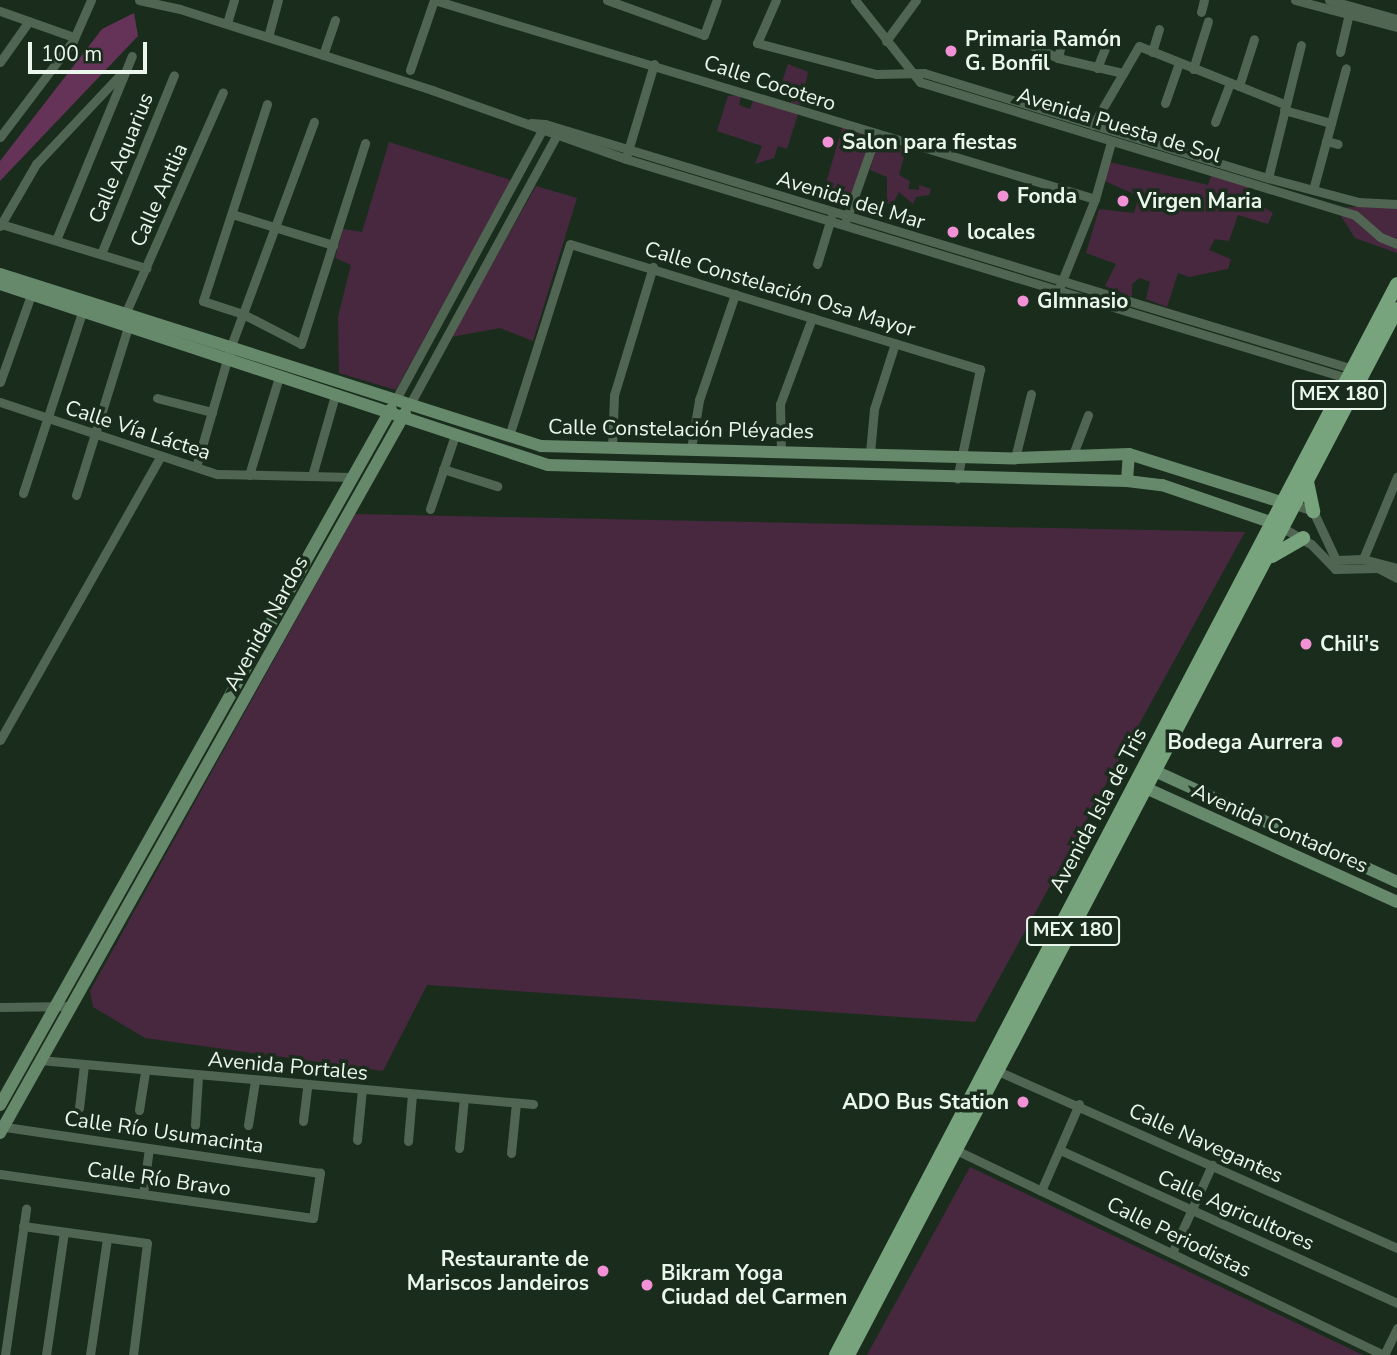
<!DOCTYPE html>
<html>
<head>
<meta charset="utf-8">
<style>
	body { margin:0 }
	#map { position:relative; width:1397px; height:1355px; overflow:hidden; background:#1a2d1d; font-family:"Nunito Sans",sans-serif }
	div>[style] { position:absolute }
	.green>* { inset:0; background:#48283f }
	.water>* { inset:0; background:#653357 }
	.street>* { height:9px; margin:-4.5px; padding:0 4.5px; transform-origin:4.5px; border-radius:4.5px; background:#506653 }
	.secondary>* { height:12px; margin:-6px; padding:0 6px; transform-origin:6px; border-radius:6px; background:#66886b }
	.primary>* { height:14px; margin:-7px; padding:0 7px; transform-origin:7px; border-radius:7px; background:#77a37d }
	.dots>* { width:19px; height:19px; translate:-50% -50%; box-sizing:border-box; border:4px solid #1a2d1d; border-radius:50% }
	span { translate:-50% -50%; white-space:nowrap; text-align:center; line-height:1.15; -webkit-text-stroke:7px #1a2d1d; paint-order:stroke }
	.shield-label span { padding:2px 5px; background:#1a2d1d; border:2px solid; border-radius:5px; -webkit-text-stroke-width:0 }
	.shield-label { font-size:19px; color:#ebf7ec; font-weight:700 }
	.poi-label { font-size:21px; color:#ebf7ec; font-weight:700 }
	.left { translate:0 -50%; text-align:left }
	.right { translate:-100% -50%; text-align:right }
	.street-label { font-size:21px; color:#ebf7ec }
	.scale { position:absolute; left:28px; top:42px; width:119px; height:32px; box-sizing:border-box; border:4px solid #ebf7ec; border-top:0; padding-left:9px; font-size:21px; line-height:24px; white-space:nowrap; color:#ebf7ec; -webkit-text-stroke:5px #1a2d1d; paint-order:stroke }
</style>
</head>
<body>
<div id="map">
	<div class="green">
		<i style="clip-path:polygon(788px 64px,808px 72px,801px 105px,791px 103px,792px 92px,780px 88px)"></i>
		<i style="clip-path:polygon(741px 95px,739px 105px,750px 109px,754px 98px,798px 114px,787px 149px,778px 146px,774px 158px,755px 164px,762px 146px,717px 131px,728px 96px)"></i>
		<i style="clip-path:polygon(843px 125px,876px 135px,851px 208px,821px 200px)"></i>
		<i style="clip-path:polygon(878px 141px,906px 149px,899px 175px,910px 181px,908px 189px,919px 190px,919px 185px,931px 189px,929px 195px,916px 197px,913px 204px,899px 192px,892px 205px,887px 203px,887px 177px,870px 170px)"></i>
		<i style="clip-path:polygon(389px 142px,511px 180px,396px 390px,339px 373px,338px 317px,351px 265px,335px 258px,343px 229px,362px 232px)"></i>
		<i style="clip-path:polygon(1109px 162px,1208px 185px,1211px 176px,1249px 185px,1245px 196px,1273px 213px,1268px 224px,1238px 215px,1229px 241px,1215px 239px,1209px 250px,1231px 259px,1228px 269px,1189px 277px,1178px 273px,1167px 307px,1146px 299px,1150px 282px,1140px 278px,1132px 284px,1132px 297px,1105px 286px,1116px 264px,1086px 253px,1099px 209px,1134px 213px,1139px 196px,1102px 180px)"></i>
		<i style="clip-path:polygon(536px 186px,577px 198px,533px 341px,500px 328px,451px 337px)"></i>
		<i style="clip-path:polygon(1397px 205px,1397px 253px,1355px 238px,1336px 208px)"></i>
		<i style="clip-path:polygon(355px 514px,1245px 532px,975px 1022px,427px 985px,383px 1071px,145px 1038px,93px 1007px,90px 991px)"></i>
		<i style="clip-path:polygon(970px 1167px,1363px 1355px,867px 1355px)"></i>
	</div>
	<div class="water">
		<i style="clip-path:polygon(134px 13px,138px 36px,0 181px,0 161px,102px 29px)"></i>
	</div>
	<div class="street">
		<i style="left:139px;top:0;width:42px;rotate:12.4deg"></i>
		<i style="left:180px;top:9px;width:265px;rotate:17.8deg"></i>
		<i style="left:432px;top:90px;width:206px;rotate:19.6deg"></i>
		<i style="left:626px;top:159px;width:757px;rotate:16.9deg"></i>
		<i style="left:607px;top:0;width:103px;rotate:19.8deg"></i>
		<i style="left:704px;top:35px;width:37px;rotate:-70deg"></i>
		<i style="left:776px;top:0;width:47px;rotate:113.8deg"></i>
		<i style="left:757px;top:43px;width:123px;rotate:14.6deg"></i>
		<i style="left:876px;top:74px;width:48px;rotate:-1.2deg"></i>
		<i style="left:924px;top:73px;width:360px;rotate:17deg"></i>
		<i style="left:1268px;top:178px;width:93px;rotate:14.9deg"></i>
		<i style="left:1358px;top:202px;width:39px;rotate:3deg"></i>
		<i style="left:855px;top:0;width:105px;rotate:51.6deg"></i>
		<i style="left:920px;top:82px;width:455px;rotate:17deg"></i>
		<i style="left:1355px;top:215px;width:33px;rotate:41deg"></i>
		<i style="left:1380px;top:237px;width:18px;rotate:22deg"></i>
		<i style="left:1295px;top:0;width:106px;rotate:14.8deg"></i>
		<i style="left:1329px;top:0;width:71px;rotate:15.6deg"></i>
		<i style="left:0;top:11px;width:78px;rotate:19.4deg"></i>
		<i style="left:1201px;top:12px;width:12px;rotate:-76deg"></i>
		<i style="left:227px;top:23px;width:24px;rotate:-73deg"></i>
		<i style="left:268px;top:37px;width:38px;rotate:-75deg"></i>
		<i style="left:886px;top:41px;width:51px;rotate:-53.8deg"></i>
		<i style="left:1027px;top:43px;width:34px;rotate:26deg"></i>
		<i style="left:1058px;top:58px;width:67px;rotate:13deg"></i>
		<i style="left:1152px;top:52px;width:24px;rotate:-73deg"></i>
		<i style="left:1340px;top:52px;width:44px;rotate:-76.9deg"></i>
		<i style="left:323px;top:55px;width:37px;rotate:-71deg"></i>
		<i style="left:1058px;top:58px;width:24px;rotate:-78deg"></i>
		<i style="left:0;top:62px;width:50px;rotate:-54.7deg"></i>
		<i style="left:1097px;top:68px;width:35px;rotate:-68deg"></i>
		<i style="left:1193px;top:69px;width:50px;rotate:-72.6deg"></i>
		<i style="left:410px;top:70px;width:74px;rotate:-71.1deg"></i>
		<i style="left:434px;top:0;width:690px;rotate:16.75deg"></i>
		<i style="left:1239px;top:86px;width:49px;rotate:-72.3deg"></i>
		<i style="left:1165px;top:103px;width:42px;rotate:-70.7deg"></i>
		<i style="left:267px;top:104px;width:207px;rotate:108deg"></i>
		<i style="left:203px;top:301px;width:42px;rotate:18deg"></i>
		<i style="left:243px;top:314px;width:65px;rotate:27.3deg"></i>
		<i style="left:301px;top:344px;width:211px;rotate:-72.3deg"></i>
		<i style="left:1284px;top:110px;width:49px;rotate:15.5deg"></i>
		<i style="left:1215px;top:122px;width:42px;rotate:-69deg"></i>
		<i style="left:531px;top:123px;width:14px;rotate:4deg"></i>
		<i style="left:545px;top:124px;width:847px;rotate:16.87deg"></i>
		<i style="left:1093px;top:125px;width:91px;rotate:-59.8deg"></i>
		<i style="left:1139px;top:46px;width:156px;rotate:21.8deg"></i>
		<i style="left:0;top:137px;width:121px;rotate:-52.8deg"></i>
		<i style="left:73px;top:41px;width:45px;rotate:-66.3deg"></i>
		<i style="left:1326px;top:141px;width:12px;rotate:14deg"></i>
		<i style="left:627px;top:154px;width:94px;rotate:-73.3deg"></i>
		<i style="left:1268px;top:178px;width:137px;rotate:-76.1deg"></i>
		<i style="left:1313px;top:190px;width:126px;rotate:-74.9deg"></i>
		<i style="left:232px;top:214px;width:106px;rotate:17.1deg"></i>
		<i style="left:846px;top:220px;width:90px;rotate:-70.6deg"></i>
		<i style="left:1px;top:224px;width:152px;rotate:16.9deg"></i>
		<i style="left:0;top:226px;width:72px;rotate:-59.9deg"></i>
		<i style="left:36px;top:164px;width:122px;rotate:-46.7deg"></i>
		<i style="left:56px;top:240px;width:199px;rotate:-67.6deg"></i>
		<i style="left:101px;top:254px;width:193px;rotate:-67.8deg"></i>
		<i style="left:817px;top:264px;width:48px;rotate:-73.1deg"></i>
		<i style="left:1060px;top:286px;width:94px;rotate:-68.1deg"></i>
		<i style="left:1095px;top:199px;width:59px;rotate:-74.3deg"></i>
		<i style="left:126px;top:312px;width:240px;rotate:-66.2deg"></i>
		<i style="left:0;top:382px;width:92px;rotate:-70.4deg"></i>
		<i style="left:157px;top:398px;width:57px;rotate:14.3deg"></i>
		<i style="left:396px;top:399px;width:308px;rotate:-61.5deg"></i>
		<i style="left:0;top:402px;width:229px;rotate:18.4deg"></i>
		<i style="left:217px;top:474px;width:136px;rotate:1.3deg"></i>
		<i style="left:410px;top:404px;width:310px;rotate:-61.4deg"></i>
		<i style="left:509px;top:436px;width:201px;rotate:-72.4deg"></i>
		<i style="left:570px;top:244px;width:429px;rotate:17deg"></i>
		<i style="left:980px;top:369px;width:112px;rotate:101.8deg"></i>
		<i style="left:612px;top:448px;width:53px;rotate:-87.8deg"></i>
		<i style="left:614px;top:395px;width:134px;rotate:-73.1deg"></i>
		<i style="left:691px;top:449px;width:50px;rotate:-80.7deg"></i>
		<i style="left:699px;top:400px;width:112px;rotate:-71.2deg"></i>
		<i style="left:781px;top:452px;width:48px;rotate:-91.2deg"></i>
		<i style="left:780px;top:404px;width:92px;rotate:-69.6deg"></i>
		<i style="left:870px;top:453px;width:44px;rotate:-84.8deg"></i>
		<i style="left:874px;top:409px;width:69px;rotate:-72.3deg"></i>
		<i style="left:1072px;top:457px;width:45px;rotate:-69.1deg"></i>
		<i style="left:1015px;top:458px;width:66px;rotate:-76deg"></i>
		<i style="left:196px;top:467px;width:126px;rotate:-73.9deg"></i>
		<i style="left:231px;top:346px;width:239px;rotate:-69.7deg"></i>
		<i style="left:443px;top:469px;width:57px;rotate:17.5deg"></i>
		<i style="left:249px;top:475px;width:102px;rotate:-73deg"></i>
		<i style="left:312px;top:476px;width:84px;rotate:-74.1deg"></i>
		<i style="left:23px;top:493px;width:190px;rotate:-71.9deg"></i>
		<i style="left:76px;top:495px;width:176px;rotate:-72.8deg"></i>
		<i style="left:1295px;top:505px;width:19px;rotate:18deg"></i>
		<i style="left:1313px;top:511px;width:54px;rotate:64.9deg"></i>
		<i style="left:1336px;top:560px;width:27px;rotate:-2deg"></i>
		<i style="left:1363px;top:559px;width:35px;rotate:15deg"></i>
		<i style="left:430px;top:509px;width:78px;rotate:-71.3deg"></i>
		<i style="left:1283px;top:528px;width:32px;rotate:30deg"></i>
		<i style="left:1311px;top:544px;width:35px;rotate:46deg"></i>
		<i style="left:1335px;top:569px;width:43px;rotate:-1.3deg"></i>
		<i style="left:1378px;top:568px;width:21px;rotate:28deg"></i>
		<i style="left:1363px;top:559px;width:89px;rotate:-67.5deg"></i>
		<i style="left:0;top:740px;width:326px;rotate:-60.5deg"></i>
		<i style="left:0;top:1007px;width:72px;rotate:-0.8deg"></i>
		<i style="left:40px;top:1060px;width:495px;rotate:5.1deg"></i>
		<i style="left:1000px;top:1072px;width:434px;rotate:23.9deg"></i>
		<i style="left:79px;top:1108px;width:43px;rotate:-83.4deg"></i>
		<i style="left:139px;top:1110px;width:38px;rotate:-81deg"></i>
		<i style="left:303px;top:1121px;width:35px;rotate:-83deg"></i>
		<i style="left:195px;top:1125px;width:49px;rotate:-86.5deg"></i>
		<i style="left:248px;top:1125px;width:45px;rotate:-81deg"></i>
		<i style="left:357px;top:1140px;width:51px;rotate:-84.4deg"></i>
		<i style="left:408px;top:1141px;width:47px;rotate:-85.1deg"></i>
		<i style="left:459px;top:1148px;width:50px;rotate:-84.3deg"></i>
		<i style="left:1060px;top:1150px;width:370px;rotate:24.4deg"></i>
		<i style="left:958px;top:1151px;width:472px;rotate:25.6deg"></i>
		<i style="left:511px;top:1153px;width:50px;rotate:-84.3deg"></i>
		<i style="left:0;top:1174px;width:316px;rotate:8deg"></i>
		<i style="left:313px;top:1218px;width:46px;rotate:-81.2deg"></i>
		<i style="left:320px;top:1173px;width:320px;rotate:-171.7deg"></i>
		<i style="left:1041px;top:1191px;width:95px;rotate:-66.4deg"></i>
		<i style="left:143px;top:1194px;width:46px;rotate:-82.6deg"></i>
		<i style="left:23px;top:1226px;width:125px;rotate:7.8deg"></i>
		<i style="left:147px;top:1243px;width:113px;rotate:97.1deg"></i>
		<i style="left:1172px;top:1253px;width:97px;rotate:-65.6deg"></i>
		<i style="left:5px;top:1355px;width:148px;rotate:-81.8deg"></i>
		<i style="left:46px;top:1355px;width:124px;rotate:-81.7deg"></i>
		<i style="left:90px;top:1355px;width:118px;rotate:-81.7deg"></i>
		<i style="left:1384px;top:1355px;width:30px;rotate:-64deg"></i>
	</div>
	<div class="secondary">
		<i style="left:0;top:274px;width:568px;rotate:17.64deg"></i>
		<i style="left:541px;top:446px;width:474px;rotate:1.5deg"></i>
		<i style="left:1015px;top:458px;width:114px;rotate:-2deg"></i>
		<i style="left:1129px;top:454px;width:170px;rotate:17.5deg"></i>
		<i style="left:0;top:284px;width:577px;rotate:18.28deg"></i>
		<i style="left:548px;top:465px;width:579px;rotate:1.58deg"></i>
		<i style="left:1127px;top:481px;width:35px;rotate:7deg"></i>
		<i style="left:1162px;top:485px;width:124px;rotate:18.9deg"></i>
		<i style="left:1127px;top:481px;width:27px;rotate:-86deg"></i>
		<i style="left:1157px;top:772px;width:264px;rotate:24.6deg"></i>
		<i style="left:1148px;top:789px;width:273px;rotate:24.4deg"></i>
		<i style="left:0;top:1105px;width:798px;rotate:-60.67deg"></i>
		<i style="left:0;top:1133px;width:826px;rotate:-60.64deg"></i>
	</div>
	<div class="primary">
		<i style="left:1307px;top:482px;width:30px;rotate:78deg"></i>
		<i style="left:1272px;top:556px;width:36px;rotate:-30deg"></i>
		<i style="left:836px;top:1355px;width:1209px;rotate:-62.35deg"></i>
		<i style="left:848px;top:1355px;width:1181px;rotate:-62.31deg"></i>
	</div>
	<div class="dots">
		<i style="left:951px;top:51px;background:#f391d6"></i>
		<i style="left:828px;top:142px;background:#f391d6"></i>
		<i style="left:1003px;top:196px;background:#f391d6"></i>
		<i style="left:1123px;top:201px;background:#f391d6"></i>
		<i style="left:953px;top:232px;background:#f391d6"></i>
		<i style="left:1023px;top:301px;background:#f391d6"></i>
		<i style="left:1306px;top:644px;background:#f391d6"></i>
		<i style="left:1337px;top:742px;background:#f391d6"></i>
		<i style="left:1023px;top:1102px;background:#f391d6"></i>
		<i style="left:603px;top:1271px;background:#f391d6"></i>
		<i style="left:647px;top:1285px;background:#f391d6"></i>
	</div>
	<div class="shield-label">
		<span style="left:1339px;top:395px">MEX 180</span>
		<span style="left:1073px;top:931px">MEX 180</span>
	</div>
	<div class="poi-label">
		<span class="left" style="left:965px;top:51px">Primaria Ramón<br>G. Bonfil</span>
		<span class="left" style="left:842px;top:142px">Salon para fiestas</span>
		<span class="left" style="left:1017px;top:196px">Fonda</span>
		<span class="left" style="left:1137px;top:201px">Virgen Maria</span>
		<span class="left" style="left:967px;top:232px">locales</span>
		<span class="left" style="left:1037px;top:301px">GImnasio</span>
		<span class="left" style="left:1320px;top:644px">Chili's</span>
		<span class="right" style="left:1323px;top:742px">Bodega Aurrera</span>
		<span class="right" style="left:1009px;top:1102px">ADO Bus Station</span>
		<span class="right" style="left:589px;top:1271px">Restaurante de<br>Mariscos Jandeiros</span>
		<span class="left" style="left:661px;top:1285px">Bikram Yoga<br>Ciudad del Carmen</span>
	</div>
	<div class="street-label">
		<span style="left:770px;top:83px;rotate:18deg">Calle Cocotero</span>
		<span style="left:1119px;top:125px;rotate:17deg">Avenida Puesta de Sol</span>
		<span style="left:121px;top:158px;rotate:-68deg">Calle Aquarius</span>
		<span style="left:159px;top:195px;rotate:-66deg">Calle Antlia</span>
		<span style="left:851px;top:200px;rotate:17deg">Avenida del Mar</span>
		<span style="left:780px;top:289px;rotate:17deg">Calle Constelación Osa Mayor</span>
		<span style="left:681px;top:429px;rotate:1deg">Calle Constelación Pléyades</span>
		<span style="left:138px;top:430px;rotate:18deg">Calle Vía Láctea</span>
		<span style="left:266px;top:623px;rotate:-61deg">Avenida Nardos</span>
		<span style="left:1098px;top:810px;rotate:-62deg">Avenida Isla de Tris</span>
		<span style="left:1280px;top:828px;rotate:24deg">Avenida Contadores</span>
		<span style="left:288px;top:1066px;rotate:5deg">Avenida Portales</span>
		<span style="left:164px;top:1132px;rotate:8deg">Calle Río Usumacinta</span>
		<span style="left:1206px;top:1143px;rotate:24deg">Calle Navegantes</span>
		<span style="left:159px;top:1179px;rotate:8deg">Calle Río Bravo</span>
		<span style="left:1236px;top:1210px;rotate:24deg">Calle Agricultores</span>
		<span style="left:1179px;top:1237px;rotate:26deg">Calle Periodistas</span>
	</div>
	<div class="scale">100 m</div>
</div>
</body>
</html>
